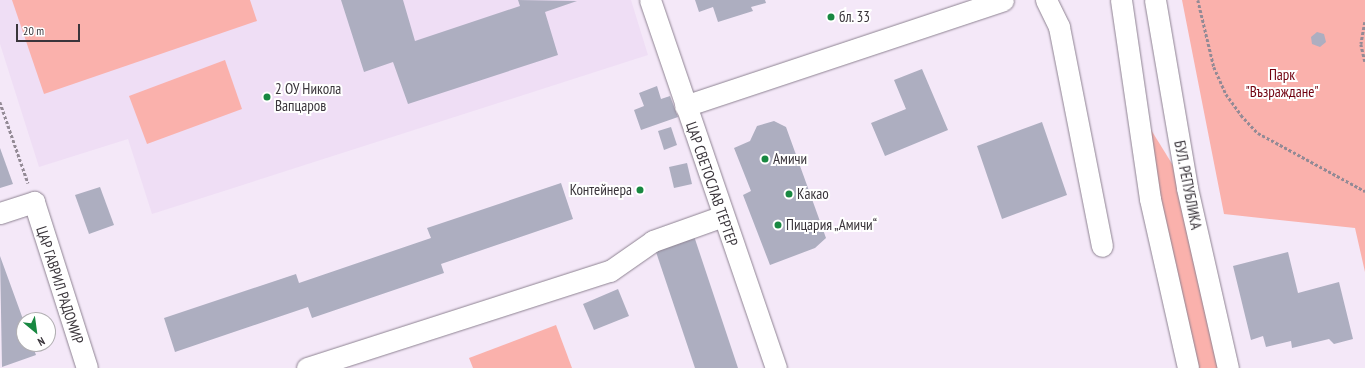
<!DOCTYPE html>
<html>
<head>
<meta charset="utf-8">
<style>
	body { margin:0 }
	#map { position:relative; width:1365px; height:368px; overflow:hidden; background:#f4e8f8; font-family:"PT Sans Narrow",sans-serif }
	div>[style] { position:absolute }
	.built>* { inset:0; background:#efdef5 }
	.green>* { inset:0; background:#fab1ac }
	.building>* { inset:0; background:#adaec0 }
	.path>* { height:2.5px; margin-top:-1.25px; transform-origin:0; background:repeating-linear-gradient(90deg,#938a95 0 3px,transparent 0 5px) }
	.roads { filter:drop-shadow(0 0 1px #8e8392) drop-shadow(0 0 1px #8e8392) }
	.minor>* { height:21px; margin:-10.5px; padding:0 10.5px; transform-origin:10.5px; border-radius:10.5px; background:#fff }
	.dots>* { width:11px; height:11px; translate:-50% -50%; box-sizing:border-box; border:2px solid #fff; border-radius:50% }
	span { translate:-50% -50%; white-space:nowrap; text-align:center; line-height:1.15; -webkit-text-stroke:4px #fff; paint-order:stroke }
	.poi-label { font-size:15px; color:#3a353b }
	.left { translate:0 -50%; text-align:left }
	.right { translate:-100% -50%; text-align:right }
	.park-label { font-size:15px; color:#710210 }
	.street-label { font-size:15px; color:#3a353b }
	.north { position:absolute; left:16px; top:312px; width:40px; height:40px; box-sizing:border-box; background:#fff; border:1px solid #b0aeb1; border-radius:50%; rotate:151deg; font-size:11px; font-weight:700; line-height:16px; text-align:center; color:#3a353b }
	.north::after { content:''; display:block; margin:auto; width:14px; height:18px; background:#188841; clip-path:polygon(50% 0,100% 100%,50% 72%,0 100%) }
	.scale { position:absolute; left:16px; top:24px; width:64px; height:18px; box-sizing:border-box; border:2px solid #3a353b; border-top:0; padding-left:5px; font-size:12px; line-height:14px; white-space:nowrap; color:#3a353b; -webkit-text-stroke:3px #fff; paint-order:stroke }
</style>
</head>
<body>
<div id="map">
	<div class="built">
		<i style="clip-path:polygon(0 0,631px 0,648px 55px,152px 214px,128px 139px,39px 167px,0 44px)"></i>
	</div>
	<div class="green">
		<i style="clip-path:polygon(12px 0,250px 0,257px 21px,44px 94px)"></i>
		<i style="clip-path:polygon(1182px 0,1365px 0,1365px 272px,1355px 228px,1224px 214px)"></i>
		<i style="clip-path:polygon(225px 60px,242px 109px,147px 144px,129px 96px)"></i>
		<i style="clip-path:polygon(1140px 112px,1187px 188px,1228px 368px,1188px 368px)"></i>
		<i style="clip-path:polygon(556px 325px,572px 368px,473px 368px,469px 358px)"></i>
	</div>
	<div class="building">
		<i style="clip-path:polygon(341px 0,403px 0,415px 41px,520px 6px,518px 0,577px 1px,545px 12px,558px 55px,408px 104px,393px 62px,364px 72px)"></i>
		<i style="clip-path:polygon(695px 0,765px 0,766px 3px,751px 7px,753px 11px,718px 22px,713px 7px,699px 12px)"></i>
		<i style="clip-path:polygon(1317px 32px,1324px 34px,1326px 42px,1320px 47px,1312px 44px,1311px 37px)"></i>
		<i style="clip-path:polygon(922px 69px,948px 130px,885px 156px,871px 123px,906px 109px,894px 80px)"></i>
		<i style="clip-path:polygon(657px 86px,661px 99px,670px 96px,678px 117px,641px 130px,634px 110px,644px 106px,639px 93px)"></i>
		<i style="clip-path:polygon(774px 121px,786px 127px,826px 238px,815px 248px,770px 265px,743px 195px,751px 191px,734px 148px,750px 141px,757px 126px)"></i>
		<i style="clip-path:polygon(1042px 122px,1067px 195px,1002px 219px,977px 146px)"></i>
		<i style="clip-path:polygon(671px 127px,677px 145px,664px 150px,658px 131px)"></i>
		<i style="clip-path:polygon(0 148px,13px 184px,0 188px)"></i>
		<i style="clip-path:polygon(687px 163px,692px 184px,674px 188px,669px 167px)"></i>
		<i style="clip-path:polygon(561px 183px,573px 219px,441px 264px,444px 273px,312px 318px,308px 307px,175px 352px,164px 318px,296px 274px,299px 283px,431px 238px,427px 228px)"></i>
		<i style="clip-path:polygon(100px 187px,114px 225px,89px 234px,75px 195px)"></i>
		<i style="clip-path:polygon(694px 236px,738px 368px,695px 368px,655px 249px)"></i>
		<i style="clip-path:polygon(1288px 252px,1298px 293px,1339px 282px,1353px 339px,1334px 344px,1329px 339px,1292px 348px,1291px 341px,1266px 347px,1263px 336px,1251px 340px,1233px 266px)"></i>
		<i style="clip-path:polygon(0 256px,24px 322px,24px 344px,32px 344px,36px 355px,2px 367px)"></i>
		<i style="clip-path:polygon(618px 289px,629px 316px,594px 330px,583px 304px)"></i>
	</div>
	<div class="path">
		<i style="left:1198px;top:0;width:69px;rotate:76.6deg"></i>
		<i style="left:1214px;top:67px;width:30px;rotate:66deg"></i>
		<i style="left:1226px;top:94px;width:26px;rotate:54deg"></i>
		<i style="left:1241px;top:115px;width:25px;rotate:47deg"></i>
		<i style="left:1258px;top:133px;width:122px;rotate:28.5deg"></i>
		<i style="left:1365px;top:22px;width:22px;rotate:100deg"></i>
		<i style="left:1361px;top:44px;width:18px;rotate:77deg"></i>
		<i style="left:0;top:102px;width:86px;rotate:70.9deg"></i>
	</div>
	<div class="roads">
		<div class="minor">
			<i style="left:650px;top:0;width:389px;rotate:71.1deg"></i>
			<i style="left:1046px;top:0;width:30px;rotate:64deg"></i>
			<i style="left:1059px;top:27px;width:223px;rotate:78.9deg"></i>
			<i style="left:1121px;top:0;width:201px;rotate:81.7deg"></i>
			<i style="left:1150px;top:199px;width:173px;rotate:77.3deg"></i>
			<i style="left:1155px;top:0;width:191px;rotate:80.3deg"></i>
			<i style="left:1187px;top:188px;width:185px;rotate:77.2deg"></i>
			<i style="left:685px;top:106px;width:335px;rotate:-18.4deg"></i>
			<i style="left:0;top:213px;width:36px;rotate:-18deg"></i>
			<i style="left:34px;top:202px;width:174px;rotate:72.3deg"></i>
			<i style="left:307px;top:368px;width:318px;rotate:-17.8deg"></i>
			<i style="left:610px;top:271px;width:52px;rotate:-34.9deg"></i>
			<i style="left:653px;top:241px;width:74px;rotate:-19.7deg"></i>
		</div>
	</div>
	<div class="dots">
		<i style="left:831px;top:17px;background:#188841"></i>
		<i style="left:267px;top:97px;background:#188841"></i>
		<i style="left:765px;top:159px;background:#188841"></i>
		<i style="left:640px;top:190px;background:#188841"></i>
		<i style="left:789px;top:194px;background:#188841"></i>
		<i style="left:778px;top:225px;background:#188841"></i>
	</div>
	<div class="poi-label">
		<span class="left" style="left:839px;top:17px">бл. 33</span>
		<span class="left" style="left:275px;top:97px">2 ОУ Никола<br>Вапцаров</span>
		<span class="left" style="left:773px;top:159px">Амичи</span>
		<span class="right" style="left:632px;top:190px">Контейнера</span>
		<span class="left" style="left:797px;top:194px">Какао</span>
		<span class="left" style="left:786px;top:225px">Пицария „Амичи“</span>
	</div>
	<div class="park-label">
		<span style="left:1282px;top:83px">Парк<br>"Възраждане"</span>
	</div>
	<div class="street-label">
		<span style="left:712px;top:184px;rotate:71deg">ЦАР СВЕТОСЛАВ ТЕРТЕР</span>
		<span style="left:1188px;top:185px;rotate:79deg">БУЛ. РЕПУБЛИКА</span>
		<span style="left:60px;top:285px;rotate:72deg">ЦАР ГАВРИЛ РАДОМИР</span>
	</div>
	<div class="north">N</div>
	<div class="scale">20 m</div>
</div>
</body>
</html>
